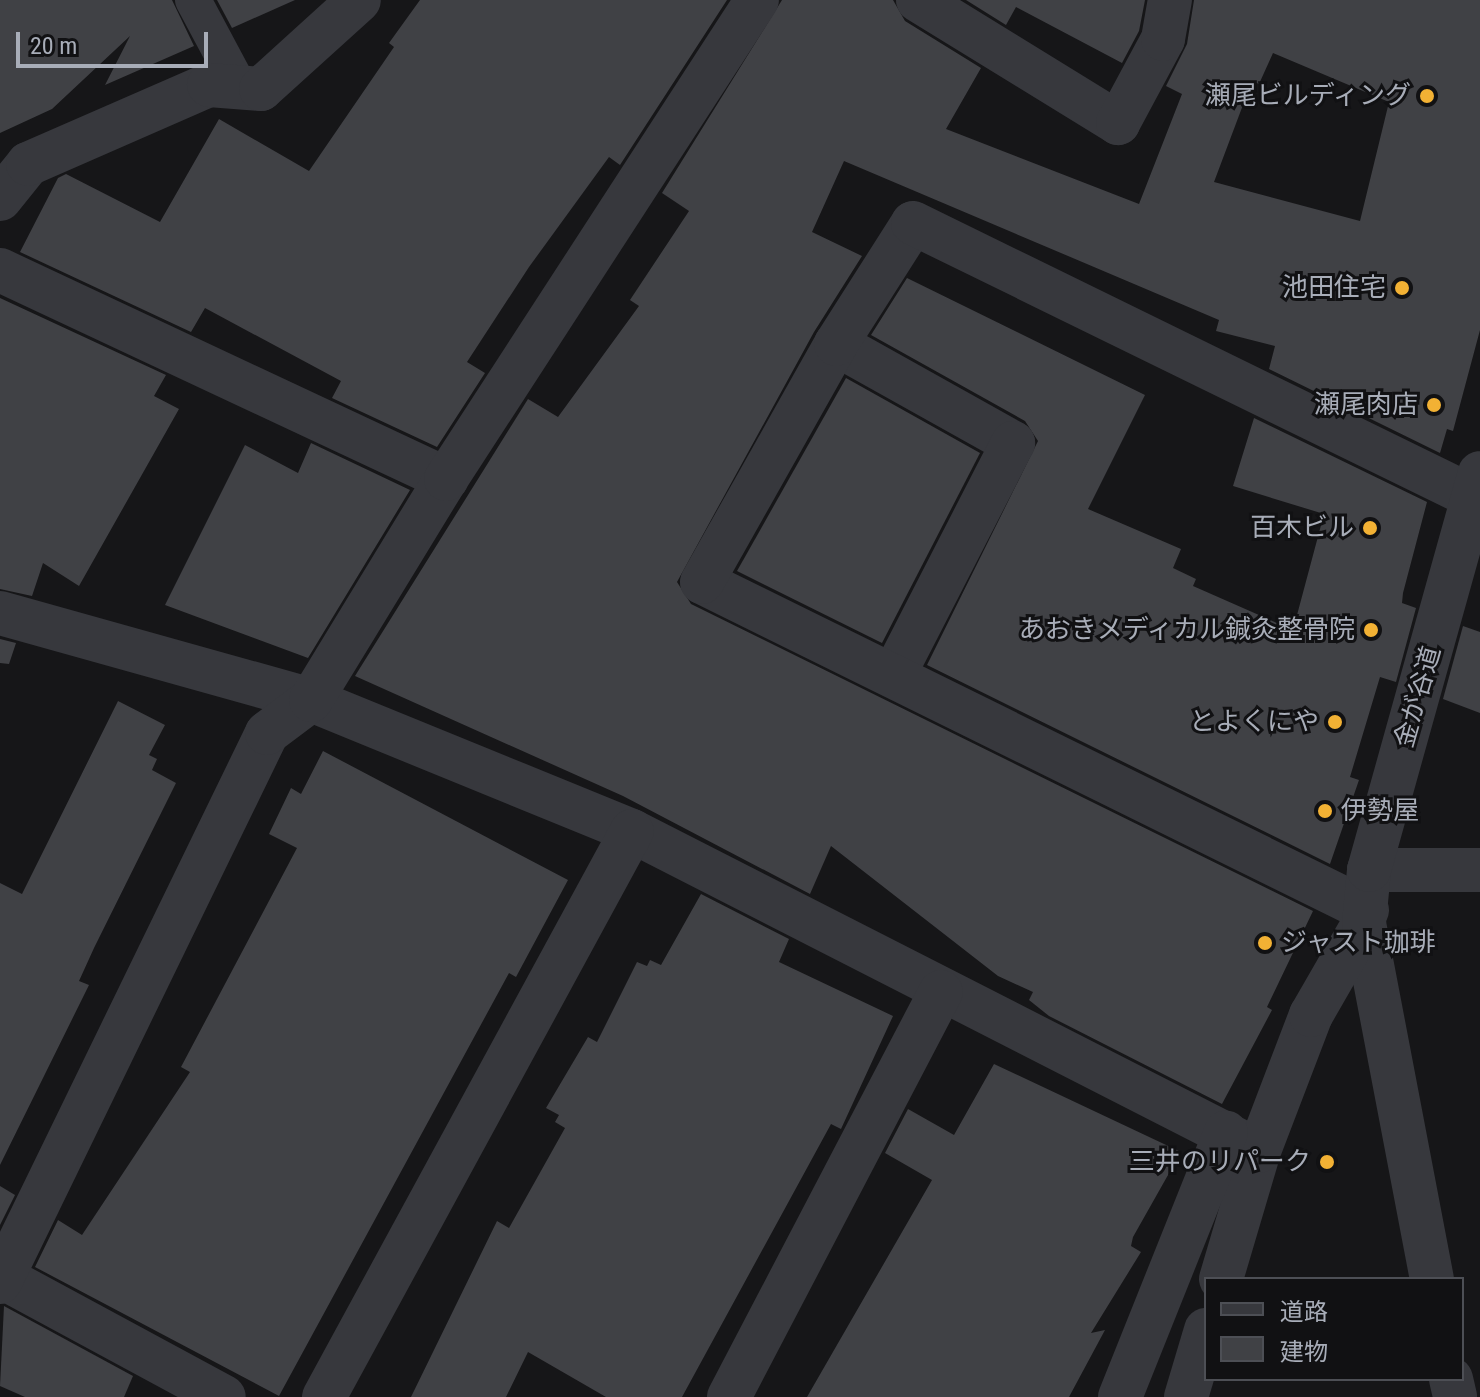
<!DOCTYPE html>
<html>
<head>
<meta charset="utf-8">
<style>
	body { margin:0 }
	#map { position:relative; width:1480px; height:1397px; overflow:hidden; background:#161618; font-family:"Roboto Condensed","Noto Sans JP",sans-serif }
	div>[style] { position:absolute }
	.building>* { inset:0; background:#404145 }
	.lane>* { height:36px; margin:-18px; padding:0 18px; transform-origin:18px; border-radius:18px; background:#37383d }
	.street>* { height:44px; margin:-22px; padding:0 22px; transform-origin:22px; border-radius:22px; background:#37383d }
	.dots>* { width:22px; height:22px; translate:-50% -50%; box-sizing:border-box; border:4px solid #111113; border-radius:50% }
	span { translate:-50% -50%; white-space:nowrap; text-align:center; line-height:1.15; -webkit-text-stroke:6px #111113; paint-order:stroke }
	.poi-label { font-size:26px; color:#a8adb8 }
	.right { translate:-100% -50%; text-align:right }
	.left { translate:0 -50%; text-align:left }
	.street-label { font-size:26px; color:#a8adb8 }
	.legend { position:absolute; left:1204px; top:1277px; width:260px; height:104px; box-sizing:border-box; background:#111113; border:2px solid #4d4f55; margin:0; padding:10px 14px; list-style:none; font-size:24px; color:#a8adb8 }
	.legend li { display:flex; align-items:center; gap:16px; height:40px }
	.legend b { width:40px; border:2px solid #4d4f55 }
	.scale { position:absolute; left:16px; top:32px; width:192px; height:36px; box-sizing:border-box; border:4px solid #a8adb8; border-top:0; padding-left:10px; font-size:24px; line-height:28px; white-space:nowrap; color:#a8adb8; -webkit-text-stroke:6px #111113; paint-order:stroke }
</style>
</head>
<body>
<div id="map">
	<div class="building">
		<i style="clip-path:polygon(0 0,172px 0,194px 46px,105px 85px,130px 36px,52px 109px,0 133px)"></i>
		<i style="clip-path:polygon(217px 0,295px 0,232px 28px)"></i>
		<i style="clip-path:polygon(420px 0,727px 0,620px 165px,609px 157px,529px 267px,467px 362px,485px 373px,437px 447px,332px 398px,341px 381px,205px 308px,191px 332px,20px 252px,58px 178px,66px 174px,160px 222px,219px 119px,309px 171px,394px 47px,389px 43px)"></i>
		<i style="clip-path:polygon(evenodd,782px 0,893px 0,905px 21px,981px 68px,946px 129px,1139px 204px,1182px 94px,1166px 86px,1187px 44px,1194px 0,1480px 0,1480px 330px,1453px 431px,1447px 429px,1440px 453px,1269px 369px,1275px 346px,1216px 331px,1219px 320px,844px 161px,812px 232px,862px 256px,814px 332px,677px 582px,691px 604px,1313px 911px,1267px 1007px,1272px 1010px,1222px 1104px,1049px 1016px,1029px 1000px,1033px 992px,998px 976px,831px 846px,810px 894px,623px 796px,355px 676px,528px 399px,558px 417px,639px 306px,630px 300px,689px 211px,662px 193px,782px 0,1273px 53px,1389px 102px,1360px 221px,1214px 182px,1252px 81px,1259px 84px,1273px 53px)"></i>
		<i style="clip-path:polygon(966px 0,1145px 0,1139px 31px,1122px 63px,1016px 7px,1006px 25px)"></i>
		<i style="clip-path:polygon(907px 278px,1145px 395px,1088px 509px,1181px 549px,1173px 568px,1196px 579px,1193px 586px,1293px 630px,1324px 514px,1233px 486px,1254px 418px,1427px 502px,1403px 593px,1402px 603px,1416px 608px,1396px 682px,1380px 677px,1350px 777px,1359px 780px,1330px 864px,927px 665px,1038px 441px,1025px 421px,871px 335px)"></i>
		<i style="clip-path:polygon(0 298px,166px 375px,154px 396px,179px 409px,79px 586px,43px 563px,32px 596px,0 589px)"></i>
		<i style="clip-path:polygon(846px 378px,980px 453px,882px 643px,737px 571px)"></i>
		<i style="clip-path:polygon(311px 443px,410px 490px,308px 658px,165px 605px,245px 445px,298px 473px)"></i>
		<i style="clip-path:polygon(1463px 626px,1480px 632px,1480px 713px,1443px 699px)"></i>
		<i style="clip-path:polygon(0 639px,16px 643px,9px 664px,0 663px)"></i>
		<i style="clip-path:polygon(118px 701px,165px 725px,149px 755px,157px 759px,152px 770px,176px 783px,94px 948px,79px 981px,89px 985px,0 1165px,0 883px,22px 894px)"></i>
		<i style="clip-path:polygon(323px 751px,568px 880px,516px 977px,509px 973px,279px 1396px,35px 1267px,58px 1220px,82px 1235px,190px 1072px,181px 1067px,297px 848px,269px 834px,291px 788px,301px 794px)"></i>
		<i style="clip-path:polygon(701px 894px,789px 939px,779px 962px,893px 1016px,841px 1129px,831px 1124px,682px 1397px,606px 1397px,528px 1352px,506px 1397px,411px 1397px,497px 1221px,509px 1228px,565px 1128px,555px 1122px,559px 1115px,546px 1108px,588px 1037px,597px 1042px,637px 962px,647px 966px,650px 960px,661px 965px)"></i>
		<i style="clip-path:polygon(994px 1064px,1181px 1152px,1133px 1237px,1131px 1246px,1141px 1252px,1091px 1333px,1105px 1330px,1069px 1397px,807px 1397px,932px 1180px,885px 1153px,908px 1109px,954px 1135px)"></i>
		<i style="clip-path:polygon(0 1186px,15px 1195px,0 1225px)"></i>
		<i style="clip-path:polygon(4px 1306px,133px 1376px,124px 1397px,25px 1397px,0 1386px)"></i>
	</div>
	<div class="lane">
		<i style="left:193px;top:0;width:100px;rotate:61.9deg"></i>
	</div>
	<div class="street">
		<i style="left:918px;top:0;width:235px;rotate:31.6deg"></i>
		<i style="left:1118px;top:123px;width:95px;rotate:-61.8deg"></i>
		<i style="left:1163px;top:39px;width:40px;rotate:-80deg"></i>
		<i style="left:0;top:199px;width:45px;rotate:-51.3deg"></i>
		<i style="left:28px;top:164px;width:197px;rotate:-23.6deg"></i>
		<i style="left:209px;top:85px;width:52px;rotate:4.4deg"></i>
		<i style="left:261px;top:89px;width:132px;rotate:-42.2deg"></i>
		<i style="left:0;top:270px;width:493px;rotate:25.1deg"></i>
		<i style="left:836px;top:344px;width:203px;rotate:29.2deg"></i>
		<i style="left:1013px;top:443px;width:261px;rotate:117.2deg"></i>
		<i style="left:0;top:613px;width:323px;rotate:15.6deg"></i>
		<i style="left:311px;top:700px;width:347px;rotate:22.2deg"></i>
		<i style="left:632px;top:831px;width:704px;rotate:27.04deg"></i>
		<i style="left:1369px;top:870px;width:111px"></i>
		<i style="left:1367px;top:910px;width:741px;rotate:-153.75deg"></i>
		<i style="left:702px;top:582px;width:273px;rotate:-60.6deg"></i>
		<i style="left:836px;top:344px;width:143px;rotate:-57.5deg"></i>
		<i style="left:913px;top:223px;width:626px;rotate:26.07deg"></i>
		<i style="left:1364px;top:923px;width:362px;rotate:79.2deg"></i>
		<i style="left:2px;top:1277px;width:252px;rotate:28.4deg"></i>
		<i style="left:1221px;top:1279px;width:134px;rotate:-73.5deg"></i>
		<i style="left:1259px;top:1151px;width:146px;rotate:-69.1deg"></i>
		<i style="left:1311px;top:1015px;width:106px;rotate:-60.1deg"></i>
		<i style="left:1364px;top:923px;width:53px;rotate:-84.6deg"></i>
		<i style="left:1369px;top:870px;width:412px;rotate:-74.4deg"></i>
		<i style="left:0;top:1282px;width:610px;rotate:-64.06deg"></i>
		<i style="left:267px;top:733px;width:55px;rotate:-36.9deg"></i>
		<i style="left:311px;top:700px;width:259px;rotate:-58.6deg"></i>
		<i style="left:446px;top:479px;width:571px;rotate:-57.01deg"></i>
		<i style="left:1451px;top:1379px;width:18px;rotate:77deg"></i>
		<i style="left:324px;top:1397px;width:644px;rotate:-61.45deg"></i>
		<i style="left:729px;top:1397px;width:457px;rotate:-62.4deg"></i>
		<i style="left:1120px;top:1397px;width:285px;rotate:-68.2deg"></i>
		<i style="left:1186px;top:1397px;width:70px;rotate:-73.4deg"></i>
	</div>
	<div class="dots">
		<i style="left:1427px;top:96px;background:#f2b134"></i>
		<i style="left:1402px;top:288px;background:#f2b134"></i>
		<i style="left:1434px;top:405px;background:#f2b134"></i>
		<i style="left:1370px;top:528px;background:#f2b134"></i>
		<i style="left:1371px;top:630px;background:#f2b134"></i>
		<i style="left:1335px;top:722px;background:#f2b134"></i>
		<i style="left:1325px;top:811px;background:#f2b134"></i>
		<i style="left:1265px;top:943px;background:#f2b134"></i>
		<i style="left:1327px;top:1162px;background:#f2b134"></i>
	</div>
	<div class="poi-label">
		<span class="right" style="left:1411px;top:96px">瀬尾ビルディング</span>
		<span class="right" style="left:1386px;top:288px">池田住宅</span>
		<span class="right" style="left:1418px;top:405px">瀬尾肉店</span>
		<span class="right" style="left:1354px;top:528px">百木ビル</span>
		<span class="right" style="left:1355px;top:630px">あおきメディカル鍼灸整骨院</span>
		<span class="right" style="left:1319px;top:722px">とよくにや</span>
		<span class="left" style="left:1341px;top:811px">伊勢屋</span>
		<span class="left" style="left:1281px;top:943px">ジャスト珈琲</span>
		<span class="right" style="left:1311px;top:1162px">三井のリパーク</span>
	</div>
	<div class="street-label">
		<span style="left:1418px;top:697px;rotate:-74deg">金が谷道</span>
	</div>
	<ul class="legend">
	<li><b style="height:10px;background:#37383d"></b>道路</li>
	<li><b style="height:22px;background:#404145"></b>建物</li>
	</ul>
	<div class="scale">20 m</div>
</div>
</body>
</html>
